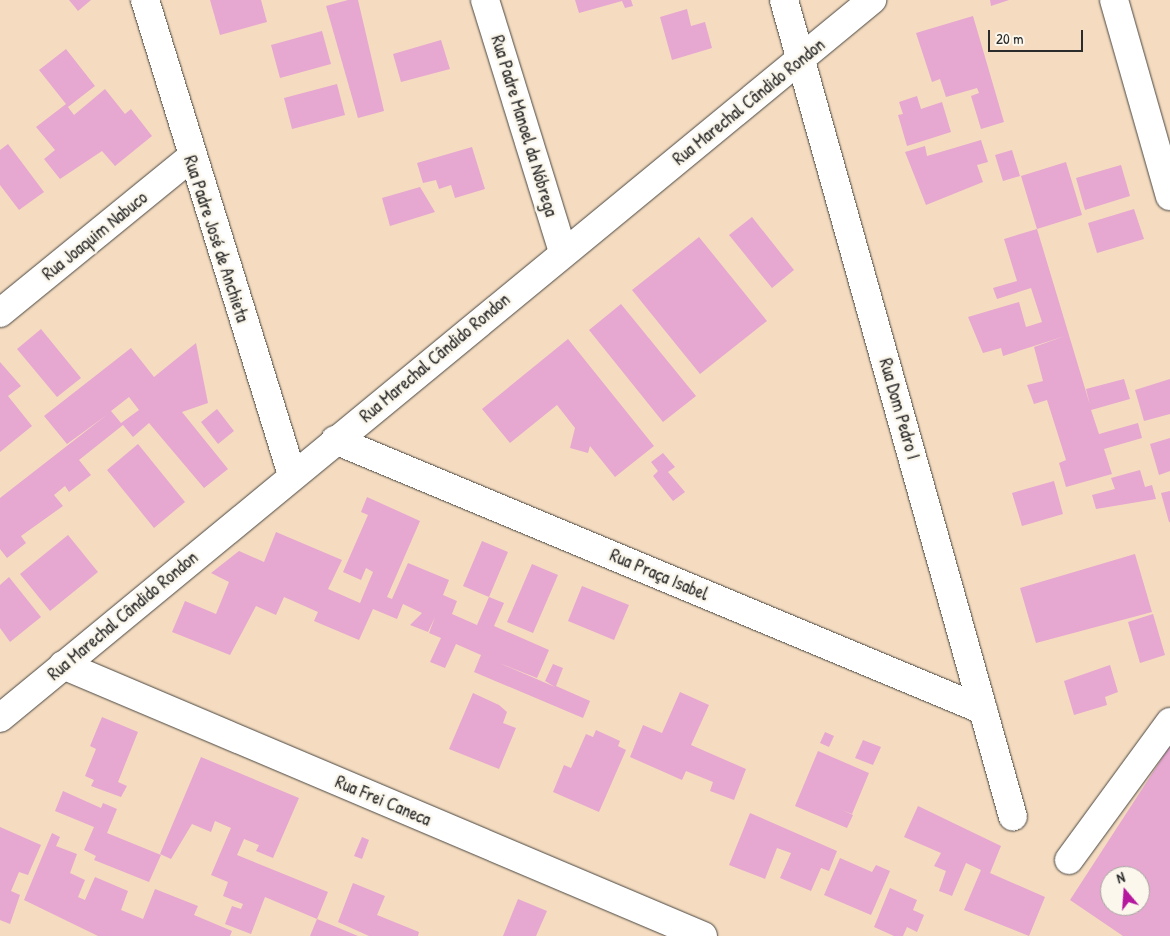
<!DOCTYPE html>
<html>
<head>
<meta charset="utf-8">
<style>
	body { margin:0 }
	#map { position:relative; width:1170px; height:936px; overflow:hidden; background:#f5dcc0; font-family:"Patrick Hand",sans-serif }
	div>[style] { position:absolute }
	.building>* { inset:0; background:#e6a7d0 }
	.roads { filter:drop-shadow(0 0 1px #494641) drop-shadow(0 0 1px #494641) }
	.minor>* { height:28px; margin:-14px; padding:0 14px; transform-origin:14px; border-radius:14px; background:#fff }
	span { translate:-50% -50%; white-space:nowrap; text-align:center; line-height:1.15; -webkit-text-stroke:5px #fbf7ec; paint-order:stroke }
	.street-label { font-size:18px; color:#2b2b2b }
	.north { position:absolute; left:1100px; top:866px; width:50px; height:50px; box-sizing:border-box; background:#fbf7ec; border:1px solid #a8a59f; border-radius:50%; rotate:342deg; font-size:14px; font-weight:700; line-height:20px; text-align:center; color:#2b2b2b }
	.north::after { content:''; display:block; margin:auto; width:18px; height:22px; background:#b5179e; clip-path:polygon(50% 0,100% 100%,50% 72%,0 100%) }
	.scale { position:absolute; left:988px; top:30px; width:95px; height:22px; box-sizing:border-box; border:2px solid #2b2b2b; border-top:0; padding-left:6px; font-size:15px; line-height:18px; white-space:nowrap; color:#2b2b2b; -webkit-text-stroke:4px #fbf7ec; paint-order:stroke }
</style>
</head>
<body>
<div id="map">
	<div class="building">
		<i style="clip-path:polygon(69px 0,91px 0,78px 11px)"></i>
		<i style="clip-path:polygon(210px 0,261px 0,267px 22px,220px 35px)"></i>
		<i style="clip-path:polygon(348px 0,358px 0,384px 111px,358px 118px,326px 6px)"></i>
		<i style="clip-path:polygon(575px 0,631px 0,633px 6px,625px 8px,622px 1px,579px 13px)"></i>
		<i style="clip-path:polygon(990px 0,1009px 0,991px 6px)"></i>
		<i style="clip-path:polygon(687px 9px,691px 26px,705px 22px,712px 48px,672px 60px,660px 17px)"></i>
		<i style="clip-path:polygon(973px 16px,1004px 122px,981px 129px,971px 96px,979px 93px,977px 88px,946px 97px,940px 79px,932px 82px,916px 33px)"></i>
		<i style="clip-path:polygon(322px 31px,331px 64px,280px 78px,271px 45px)"></i>
		<i style="clip-path:polygon(441px 40px,450px 69px,401px 82px,393px 54px)"></i>
		<i style="clip-path:polygon(66px 49px,95px 86px,68px 107px,74px 115px,105px 89px,125px 114px,131px 109px,152px 136px,115px 166px,102px 151px,60px 179px,44px 159px,55px 150px,36px 127px,66px 104px,39px 70px)"></i>
		<i style="clip-path:polygon(337px 84px,345px 115px,292px 129px,284px 98px)"></i>
		<i style="clip-path:polygon(917px 96px,921px 109px,942px 102px,951px 132px,907px 146px,898px 115px,903px 114px,899px 102px)"></i>
		<i style="clip-path:polygon(981px 140px,988px 162px,977px 165px,983px 182px,926px 205px,905px 152px,925px 146px,927px 156px)"></i>
		<i style="clip-path:polygon(8px 144px,44px 192px,19px 210px,0 185px,0 150px)"></i>
		<i style="clip-path:polygon(472px 147px,485px 189px,455px 198px,451px 185px,439px 189px,436px 180px,423px 183px,417px 163px)"></i>
		<i style="clip-path:polygon(1012px 150px,1020px 176px,1003px 181px,995px 155px)"></i>
		<i style="clip-path:polygon(1066px 162px,1082px 215px,1037px 229px,1090px 405px,1086px 389px,1124px 379px,1130px 399px,1091px 410px,1099px 434px,1138px 423px,1142px 438px,1104px 449px,1112px 474px,1066px 487px,1059px 463px,1066px 460px,1047px 400px,1034px 404px,1027px 385px,1043px 381px,1034px 347px,1065px 336px,1003px 356px,1001px 348px,983px 353px,968px 317px,1019px 302px,1026px 327px,1042px 322px,1031px 288px,997px 299px,993px 288px,1017px 281px,1004px 239px,1037px 229px,1021px 176px)"></i>
		<i style="clip-path:polygon(1121px 165px,1130px 196px,1085px 210px,1076px 178px)"></i>
		<i style="clip-path:polygon(420px 187px,435px 212px,390px 226px,382px 198px)"></i>
		<i style="clip-path:polygon(1134px 209px,1144px 239px,1097px 253px,1088px 223px)"></i>
		<i style="clip-path:polygon(752px 217px,794px 270px,772px 288px,729px 235px)"></i>
		<i style="clip-path:polygon(699px 237px,767px 321px,700px 374px,632px 290px)"></i>
		<i style="clip-path:polygon(621px 304px,696px 396px,663px 422px,589px 330px)"></i>
		<i style="clip-path:polygon(41px 329px,81px 378px,57px 397px,17px 349px)"></i>
		<i style="clip-path:polygon(568px 339px,654px 446px,615px 477px,590px 446px,588px 453px,570px 448px,575px 428px,557px 405px,510px 443px,482px 409px)"></i>
		<i style="clip-path:polygon(evenodd,196px 343px,208px 403px,182px 412px,228px 469px,204px 488px,149px 423px,133px 437px,123px 425px,79px 460px,91px 475px,69px 492px,65px 486px,54px 495px,63px 506px,21px 536px,26px 543px,7px 558px,0 549px,0 498px,108px 414px,67px 444px,44px 416px,131px 348px,154px 377px,196px 343px,129px 397px,139px 410px,121px 423px,111px 411px,129px 397px)"></i>
		<i style="clip-path:polygon(0 362px,21px 386px,8px 396px,32px 426px,0 452px)"></i>
		<i style="clip-path:polygon(1170px 379px,1170px 414px,1144px 421px,1135px 390px)"></i>
		<i style="clip-path:polygon(217px 409px,234px 431px,218px 444px,201px 422px)"></i>
		<i style="clip-path:polygon(1170px 438px,1170px 471px,1159px 475px,1150px 444px)"></i>
		<i style="clip-path:polygon(138px 444px,185px 502px,154px 528px,107px 470px)"></i>
		<i style="clip-path:polygon(663px 453px,675px 467px,668px 472px,685px 492px,673px 501px,653px 476px,658px 471px,651px 462px)"></i>
		<i style="clip-path:polygon(1140px 470px,1145px 487px,1152px 485px,1156px 499px,1096px 509px,1092px 495px,1115px 489px,1111px 478px)"></i>
		<i style="clip-path:polygon(1054px 481px,1063px 514px,1022px 526px,1012px 493px)"></i>
		<i style="clip-path:polygon(1170px 491px,1170px 522px,1169px 522px,1161px 493px)"></i>
		<i style="clip-path:polygon(367px 497px,420px 521px,387px 597px,392px 599px,408px 563px,449px 580px,443px 595px,457px 601px,452px 614px,477px 625px,489px 597px,463px 586px,482px 541px,508px 552px,489px 597px,504px 603px,494px 626px,549px 650px,537px 678px,499px 663px,555px 687px,545px 681px,553px 664px,563px 668px,556px 686px,590px 701px,583px 718px,474px 672px,481px 655px,456px 644px,445px 668px,430px 662px,441px 638px,429px 633px,435px 617px,428px 632px,410px 625px,422px 613px,403px 604px,397px 619px,373px 609px,359px 640px,314px 621px,318px 612px,284px 597px,276px 615px,256px 606px,230px 655px,172px 632px,185px 601px,216px 614px,229px 582px,211px 573px,239px 551px,264px 562px,276px 532px,342px 560px,328px 589px,360px 603px,373px 572px,366px 568px,361px 580px,343px 572px,368px 515px,361px 512px)"></i>
		<i style="clip-path:polygon(68px 535px,98px 572px,50px 611px,20px 574px)"></i>
		<i style="clip-path:polygon(1135px 554px,1152px 612px,1036px 643px,1020px 588px)"></i>
		<i style="clip-path:polygon(532px 564px,558px 575px,533px 633px,507px 622px)"></i>
		<i style="clip-path:polygon(9px 577px,41px 617px,10px 642px,0 628px,0 585px)"></i>
		<i style="clip-path:polygon(582px 586px,629px 605px,614px 640px,568px 621px)"></i>
		<i style="clip-path:polygon(1153px 614px,1165px 655px,1140px 663px,1128px 622px)"></i>
		<i style="clip-path:polygon(1110px 665px,1118px 692px,1105px 697px,1107px 705px,1074px 715px,1064px 681px)"></i>
		<i style="clip-path:polygon(680px 692px,709px 705px,691px 745px,746px 769px,734px 800px,710px 791px,713px 782px,686px 771px,682px 780px,630px 757px,643px 725px,662px 733px)"></i>
		<i style="clip-path:polygon(473px 693px,499px 705px,507px 712px,503px 723px,516px 728px,499px 769px,449px 749px)"></i>
		<i style="clip-path:polygon(102px 717px,138px 732px,118px 782px,127px 786px,121px 797px,91px 786px,94px 780px,85px 776px,96px 749px,90px 746px)"></i>
		<i style="clip-path:polygon(596px 730px,620px 741px,618px 746px,626px 750px,599px 812px,553px 792px,564px 765px,571px 768px,586px 734px,593px 737px)"></i>
		<i style="clip-path:polygon(825px 732px,834px 736px,829px 747px,820px 743px)"></i>
		<i style="clip-path:polygon(863px 740px,881px 747px,873px 765px,855px 758px)"></i>
		<i style="clip-path:polygon(evenodd,1170px 746px,1170px 936px,1123px 936px,1070px 900px,1170px 746px,1110px 876px,1140px 876px,1140px 906px,1110px 906px,1110px 876px)"></i>
		<i style="clip-path:polygon(818px 751px,869px 773px,852px 814px,842px 810px,853px 815px,847px 828px,795px 806px)"></i>
		<i style="clip-path:polygon(201px 757px,299px 798px,273px 858px,256px 851px,259px 845px,244px 839px,237px 855px,328px 892px,317px 919px,265px 897px,251px 934px,225px 924px,232px 906px,241px 909px,243px 904px,223px 896px,228px 882px,211px 875px,231px 828px,215px 821px,211px 832px,192px 824px,171px 859px,160px 854px)"></i>
		<i style="clip-path:polygon(63px 791px,101px 808px,103px 803px,117px 809px,107px 833px,161px 855px,149px 882px,94px 860px,96px 856px,84px 850px,94px 827px,55px 811px)"></i>
		<i style="clip-path:polygon(918px 806px,1001px 846px,990px 873px,1045px 897px,1029px 936px,964px 910px,981px 870px,966px 863px,952px 896px,939px 891px,946px 871px,934px 866px,941px 853px,904px 837px)"></i>
		<i style="clip-path:polygon(750px 813px,837px 851px,829px 871px,821px 868px,811px 891px,780px 878px,791px 853px,777px 848px,765px 879px,729px 865px)"></i>
		<i style="clip-path:polygon(0 827px,41px 845px,28px 875px,19px 872px,11px 891px,20px 895px,10px 924px,0 920px)"></i>
		<i style="clip-path:polygon(52px 833px,60px 837px,56px 846px,77px 854px,70px 873px,85px 880px,78px 897px,85px 900px,95px 877px,128px 891px,121px 910px,143px 919px,155px 889px,198px 906px,194px 915px,232px 931px,230px 936px,98px 936px,24px 900px)"></i>
		<i style="clip-path:polygon(362px 837px,369px 840px,362px 859px,354px 856px)"></i>
		<i style="clip-path:polygon(840px 858px,872px 872px,876px 865px,890px 871px,871px 915px,824px 895px)"></i>
		<i style="clip-path:polygon(353px 883px,385px 896px,377px 915px,419px 932px,418px 936px,369px 936px,338px 922px)"></i>
		<i style="clip-path:polygon(890px 888px,917px 900px,913px 910px,924px 915px,917px 932px,907px 927px,903px 936px,894px 936px,874px 927px)"></i>
		<i style="clip-path:polygon(518px 899px,547px 911px,536px 936px,503px 936px)"></i>
		<i style="clip-path:polygon(317px 919px,358px 936px,310px 936px)"></i>
	</div>
	<div class="roads">
		<div class="minor">
			<i style="left:145px;top:0;width:498px;rotate:72.8deg"></i>
			<i style="left:485px;top:0;width:264px;rotate:72.8deg"></i>
			<i style="left:784px;top:0;width:848px;rotate:74.34deg"></i>
			<i style="left:1114px;top:0;width:204px;rotate:74.1deg"></i>
			<i style="left:0;top:313px;width:245px;rotate:-39.2deg"></i>
			<i style="left:335px;top:440px;width:702px;rotate:22.62deg"></i>
			<i style="left:63px;top:665px;width:695px;rotate:22.95deg"></i>
			<i style="left:0;top:718px;width:1130px;rotate:-39.47deg"></i>
			<i style="left:1069px;top:860px;width:171px;rotate:-53.8deg"></i>
		</div>
	</div>
	<div class="street-label">
		<span style="left:749px;top:102px;rotate:-39deg">Rua Marechal Cândido Rondon</span>
		<span style="left:524px;top:126px;rotate:73deg">Rua Padre Manoel da Nóbrega</span>
		<span style="left:95px;top:236px;rotate:-39deg">Rua Joaquim Nabuco</span>
		<span style="left:216px;top:239px;rotate:72deg">Rua Padre José de Anchieta</span>
		<span style="left:435px;top:358px;rotate:-40deg">Rua Marechal Cândido Rondon</span>
		<span style="left:899px;top:409px;rotate:74deg">Rua Dom Pedro I</span>
		<span style="left:659px;top:575px;rotate:23deg">Rua Praça Isabel</span>
		<span style="left:123px;top:616px;rotate:-40deg">Rua Marechal Cândido Rondon</span>
		<span style="left:383px;top:801px;rotate:23deg">Rua Frei Caneca</span>
	</div>
	<div class="north">N</div>
	<div class="scale">20 m</div>
</div>
</body>
</html>
